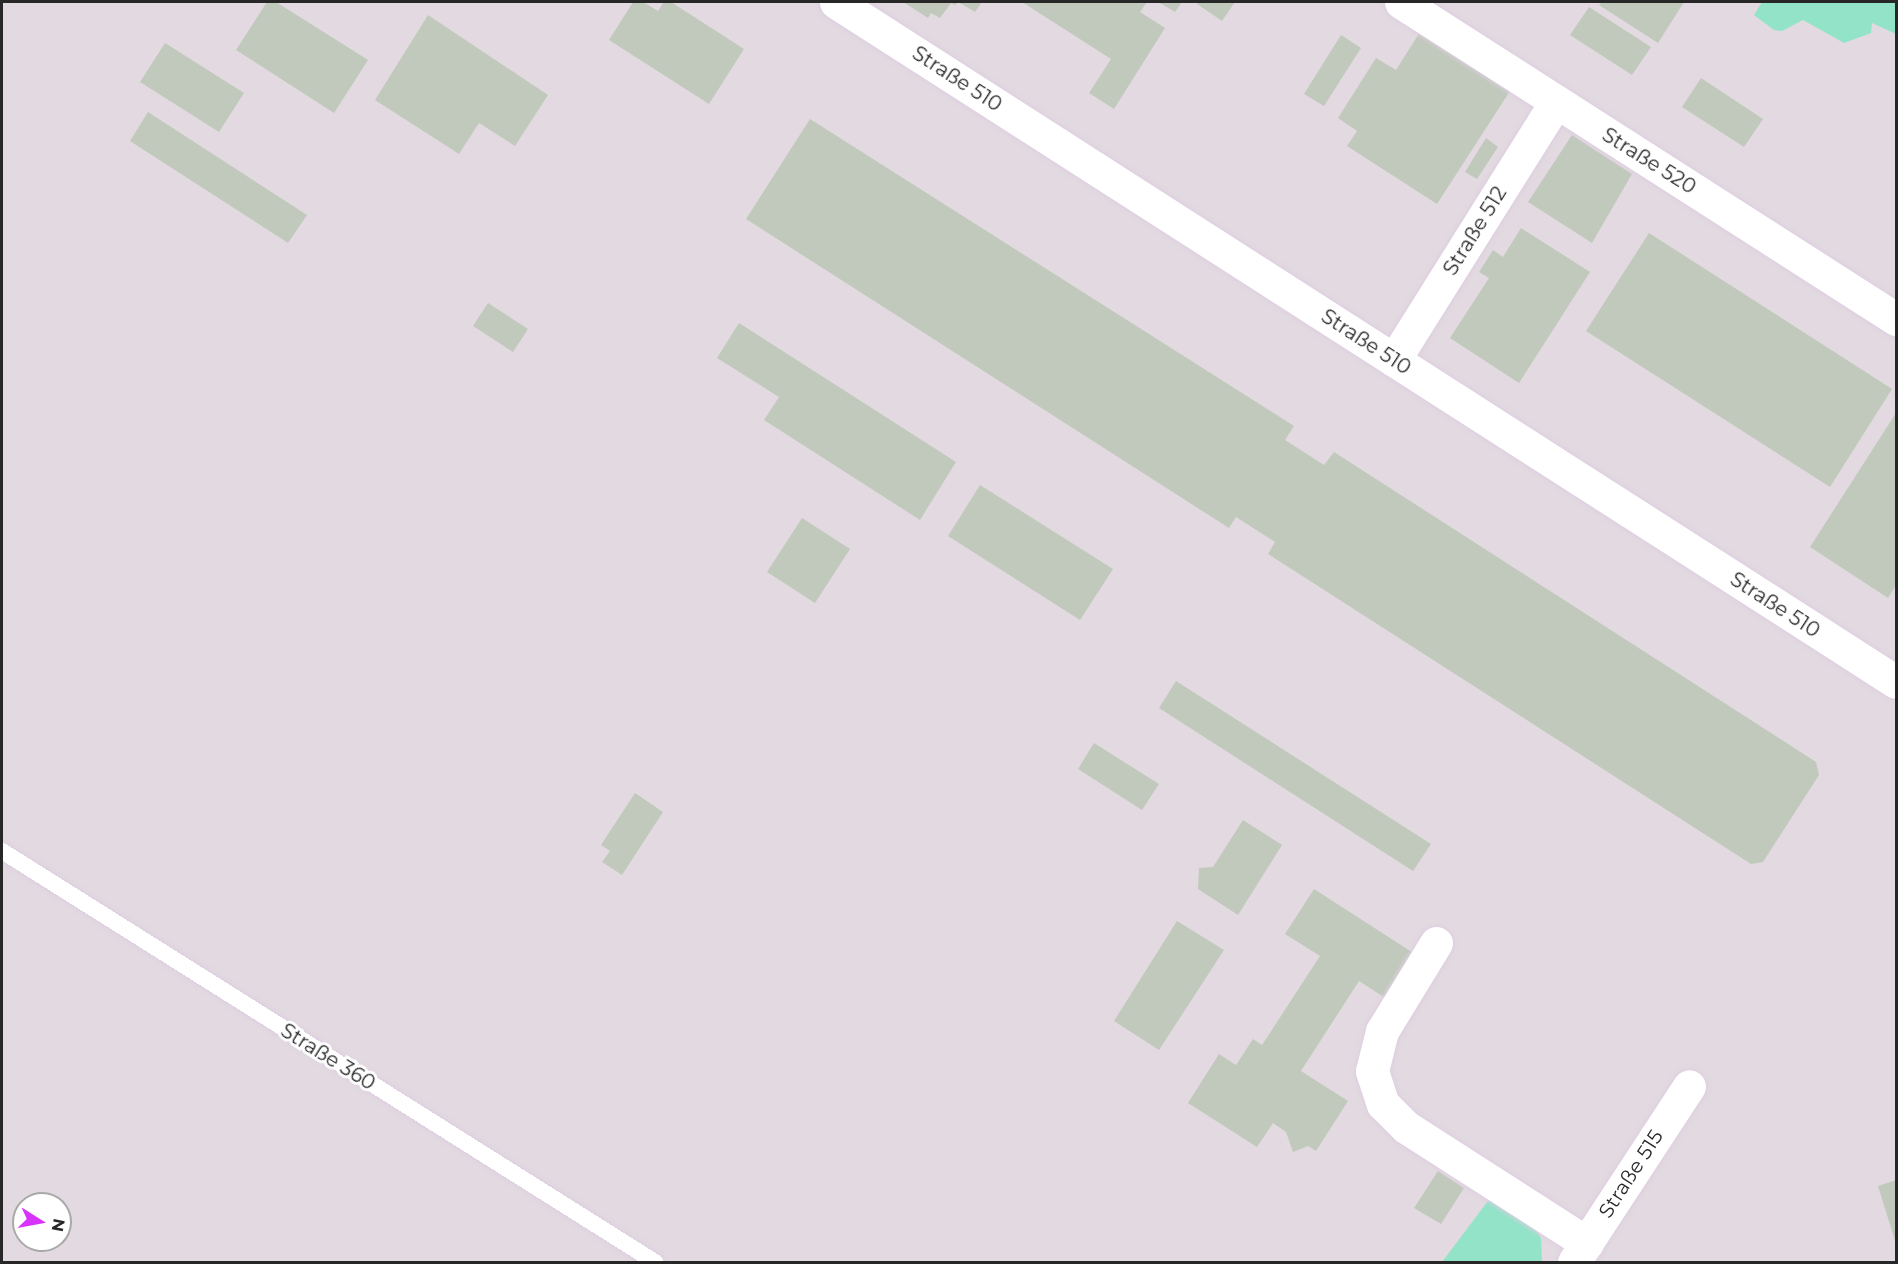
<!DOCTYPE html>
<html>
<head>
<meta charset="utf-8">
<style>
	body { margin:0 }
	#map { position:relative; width:1898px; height:1264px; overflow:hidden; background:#e0ebd8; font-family:Montserrat,sans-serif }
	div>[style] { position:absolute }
	.industrial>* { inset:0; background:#e2dae0 }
	.green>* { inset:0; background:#93e3c8 }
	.building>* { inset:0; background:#c0c9bb }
	.roads { filter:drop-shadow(0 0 2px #decee1) drop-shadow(0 0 2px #decee1) }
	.service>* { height:16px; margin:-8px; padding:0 8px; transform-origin:8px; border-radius:8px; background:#fff }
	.minor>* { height:33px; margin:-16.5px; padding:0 16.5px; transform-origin:16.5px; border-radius:16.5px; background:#fff }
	span { translate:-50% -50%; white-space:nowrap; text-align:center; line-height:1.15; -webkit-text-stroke:6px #fff; paint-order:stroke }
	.street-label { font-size:20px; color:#272727 }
	.frame { position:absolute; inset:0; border:3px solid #272727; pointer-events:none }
	.north { position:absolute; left:12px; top:1192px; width:60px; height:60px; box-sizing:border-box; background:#fff; border:2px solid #a9a9a9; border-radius:50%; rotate:101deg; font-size:16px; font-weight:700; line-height:24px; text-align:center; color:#272727 }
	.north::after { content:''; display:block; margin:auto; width:21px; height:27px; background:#d733fd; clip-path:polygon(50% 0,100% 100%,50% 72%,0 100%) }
</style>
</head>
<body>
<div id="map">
	<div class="industrial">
		<i style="clip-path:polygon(evenodd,2px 2px,1896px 2px,1896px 1262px,2px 1262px,2px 2px,24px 1204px,60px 1204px,60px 1240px,24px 1240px,24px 1204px)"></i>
	</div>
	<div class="green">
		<i style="clip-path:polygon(1762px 2px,1896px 2px,1896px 34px,1872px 23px,1871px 33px,1844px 43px,1803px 20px,1782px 31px,1774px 30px,1754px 15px)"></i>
		<i style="clip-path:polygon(1488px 1201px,1497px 1201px,1530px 1221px,1541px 1238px,1542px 1262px,1442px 1262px)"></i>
	</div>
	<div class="building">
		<i style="clip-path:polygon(267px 2px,276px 2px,368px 60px,334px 113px,236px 50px)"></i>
		<i style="clip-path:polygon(633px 2px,643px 2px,658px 11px,664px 2px,671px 2px,744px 49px,709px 104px,609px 40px)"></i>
		<i style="clip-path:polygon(903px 2px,958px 2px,955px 5px,951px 3px,940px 18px,931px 13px,928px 18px)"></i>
		<i style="clip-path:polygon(958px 2px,982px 2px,975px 12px)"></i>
		<i style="clip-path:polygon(1022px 2px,1147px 2px,1140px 12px,1165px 28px,1114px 109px,1089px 93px,1111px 59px)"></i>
		<i style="clip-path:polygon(1158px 2px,1182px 2px,1175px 12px)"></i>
		<i style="clip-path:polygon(1198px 2px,1235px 2px,1222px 21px,1197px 4px)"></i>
		<i style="clip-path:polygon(1602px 2px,1684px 2px,1658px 43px,1599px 5px)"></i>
		<i style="clip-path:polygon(1589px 7px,1651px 47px,1632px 75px,1570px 35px)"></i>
		<i style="clip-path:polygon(428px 15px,548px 95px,515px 146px,479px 123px,459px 154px,375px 100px)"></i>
		<i style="clip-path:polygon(1420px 32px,1510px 91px,1437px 204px,1347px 146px,1357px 131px,1338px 118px,1376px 58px,1396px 70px)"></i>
		<i style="clip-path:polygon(1341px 35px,1361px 48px,1324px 106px,1304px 94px)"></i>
		<i style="clip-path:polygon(165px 43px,244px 93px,219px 132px,140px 82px)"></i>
		<i style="clip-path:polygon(1701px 78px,1763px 119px,1744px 147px,1682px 107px)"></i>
		<i style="clip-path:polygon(148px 112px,307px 215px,288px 243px,130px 141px)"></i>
		<i style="clip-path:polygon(810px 119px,1294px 426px,1285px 440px,1324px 465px,1334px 452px,1816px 762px,1819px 775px,1763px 862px,1751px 864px,1268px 554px,1275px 542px,1236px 517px,1229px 528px,746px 219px)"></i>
		<i style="clip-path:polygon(1572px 135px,1632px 174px,1592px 243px,1528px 202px)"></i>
		<i style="clip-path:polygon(1486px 138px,1498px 147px,1477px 179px,1465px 172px)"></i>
		<i style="clip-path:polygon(1521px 228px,1590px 272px,1519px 383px,1450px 338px,1489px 278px,1479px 272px,1493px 250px,1503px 257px)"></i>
		<i style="clip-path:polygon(1649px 233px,1892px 389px,1830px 487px,1586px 331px)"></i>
		<i style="clip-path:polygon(488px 303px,528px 329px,513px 352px,473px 326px)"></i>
		<i style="clip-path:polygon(739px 323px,956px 462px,920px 520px,764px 420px,779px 397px,717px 358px)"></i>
		<i style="clip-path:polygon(1896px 413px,1896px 585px,1888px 598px,1810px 547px)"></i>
		<i style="clip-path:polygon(980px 485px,1113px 569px,1080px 620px,948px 536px)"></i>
		<i style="clip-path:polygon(802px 518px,850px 549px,815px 603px,767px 572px)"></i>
		<i style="clip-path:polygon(1176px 681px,1431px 844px,1413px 871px,1159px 708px)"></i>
		<i style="clip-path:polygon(1094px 743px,1159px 784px,1142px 810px,1078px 769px)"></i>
		<i style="clip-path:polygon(635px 793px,663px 812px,622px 875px,602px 862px,610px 851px,601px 845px)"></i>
		<i style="clip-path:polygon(1243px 820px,1282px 845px,1238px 915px,1198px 889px,1199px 868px,1213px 867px)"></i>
		<i style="clip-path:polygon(1314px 889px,1418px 956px,1390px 1001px,1359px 981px,1301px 1071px,1348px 1101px,1316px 1151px,1308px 1146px,1293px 1152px,1286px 1132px,1273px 1123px,1257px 1147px,1188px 1103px,1219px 1054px,1236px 1065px,1253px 1039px,1262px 1045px,1320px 956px,1285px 934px)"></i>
		<i style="clip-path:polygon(1177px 921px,1224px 950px,1159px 1050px,1114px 1021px)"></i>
		<i style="clip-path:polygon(1438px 1171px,1464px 1188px,1441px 1224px,1414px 1208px)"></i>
		<i style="clip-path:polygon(1896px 1180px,1896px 1244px,1878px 1186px)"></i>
	</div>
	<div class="roads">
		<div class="service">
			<i style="left:2px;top:851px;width:772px;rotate:32.19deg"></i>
		</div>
		<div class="minor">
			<i style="left:836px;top:2px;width:1259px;rotate:32.68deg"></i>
			<i style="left:1401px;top:2px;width:588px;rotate:32.64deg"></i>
			<i style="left:1394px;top:360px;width:305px;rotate:-57.9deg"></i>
			<i style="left:1436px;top:943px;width:103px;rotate:121.5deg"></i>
			<i style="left:1382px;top:1031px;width:41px;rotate:104deg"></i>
			<i style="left:1372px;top:1071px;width:35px;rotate:72deg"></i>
			<i style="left:1383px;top:1104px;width:33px;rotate:45deg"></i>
			<i style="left:1406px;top:1127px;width:215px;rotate:32.7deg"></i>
			<i style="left:1574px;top:1262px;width:210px;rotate:-56.8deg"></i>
		</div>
	</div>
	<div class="street-label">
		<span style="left:957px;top:79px;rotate:33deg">Straße 510</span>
		<span style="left:1649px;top:161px;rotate:32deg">Straße 520</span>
		<span style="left:1475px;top:231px;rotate:-58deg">Straße 512</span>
		<span style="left:1366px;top:342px;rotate:33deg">Straße 510</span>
		<span style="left:1775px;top:605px;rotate:33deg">Straße 510</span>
		<span style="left:328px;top:1057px;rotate:32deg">Straße 360</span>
		<span style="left:1631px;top:1174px;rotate:-57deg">Straße 515</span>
	</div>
	<div class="frame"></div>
	<div class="north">N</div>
</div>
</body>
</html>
